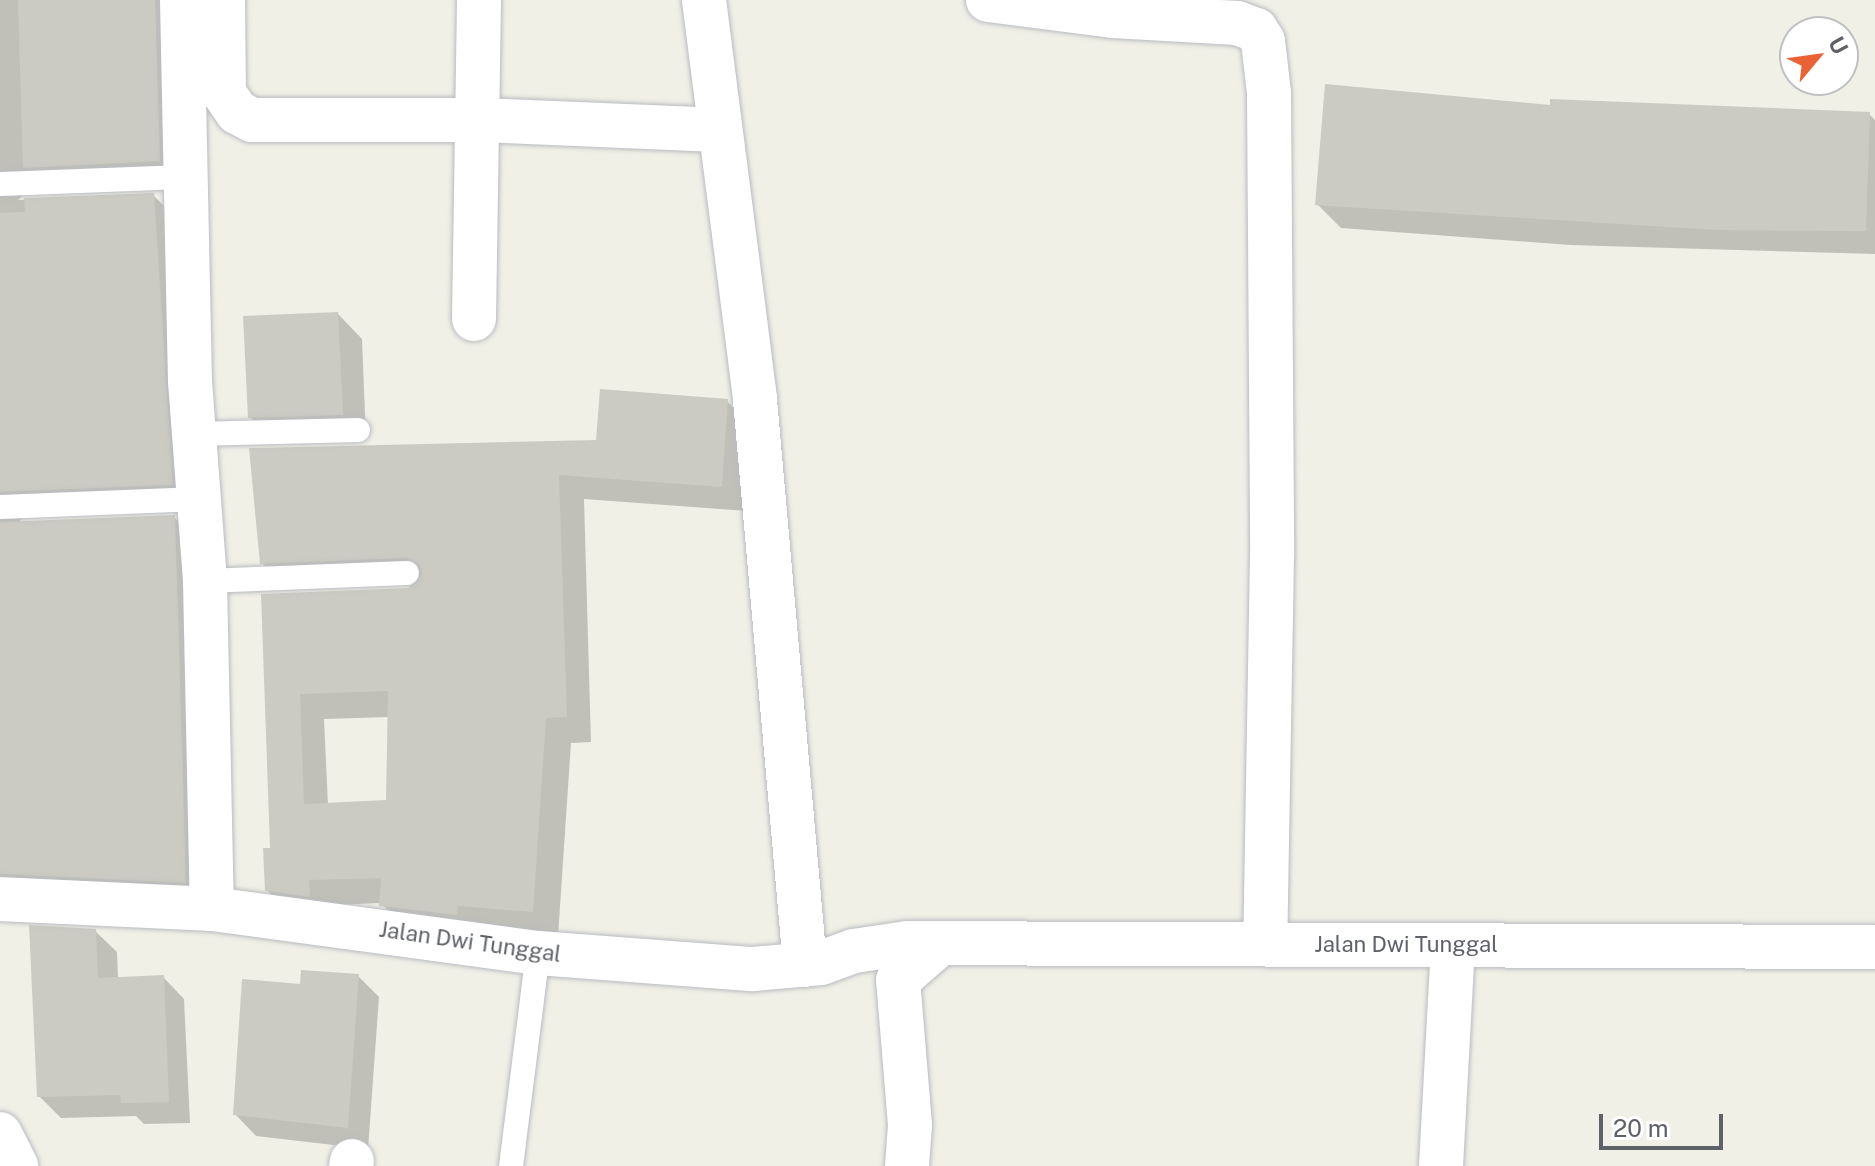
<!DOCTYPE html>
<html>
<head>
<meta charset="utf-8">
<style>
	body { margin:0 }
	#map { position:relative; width:1875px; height:1166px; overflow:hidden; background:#f0f0e7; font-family:"Public Sans",sans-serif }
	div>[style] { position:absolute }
	.shadow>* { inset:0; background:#0003 }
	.building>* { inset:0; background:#cbcbc3 }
	.roads { filter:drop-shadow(0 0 2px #b9bbc0) drop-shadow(0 0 2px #b9bbc0) }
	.service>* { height:24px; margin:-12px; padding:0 12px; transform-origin:12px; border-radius:12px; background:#fff }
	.minor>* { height:44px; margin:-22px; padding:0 22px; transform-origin:22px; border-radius:22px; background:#fff }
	span { translate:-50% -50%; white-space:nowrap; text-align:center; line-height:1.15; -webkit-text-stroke:7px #fff; paint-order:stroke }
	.street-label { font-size:22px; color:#5e6167 }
	.north { position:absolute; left:1779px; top:16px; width:80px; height:80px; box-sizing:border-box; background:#fff; border:2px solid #bfc0c2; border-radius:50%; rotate:61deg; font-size:22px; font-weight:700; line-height:32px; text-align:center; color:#5e6167 }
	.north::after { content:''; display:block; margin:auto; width:28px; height:36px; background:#ea6234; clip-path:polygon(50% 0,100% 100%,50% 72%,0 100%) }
	.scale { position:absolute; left:1599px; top:1114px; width:124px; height:36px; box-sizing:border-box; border:4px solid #5e6167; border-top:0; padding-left:10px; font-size:24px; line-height:28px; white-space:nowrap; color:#5e6167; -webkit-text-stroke:6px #fff; paint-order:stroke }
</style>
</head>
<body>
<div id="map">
	<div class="shadow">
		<i style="clip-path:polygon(0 0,191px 0,185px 185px,25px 193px,18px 200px,153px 195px,178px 220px,197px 509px,25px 516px,18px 523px,174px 517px,199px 542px,211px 907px,0 912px)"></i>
		<i style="clip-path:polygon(1552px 107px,1869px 114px,1875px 120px,1875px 254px,1570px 245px,1341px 228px,1317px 204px)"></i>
		<i style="clip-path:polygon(338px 314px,362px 339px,366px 439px,274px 441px,250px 417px)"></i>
		<i style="clip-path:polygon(evenodd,727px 401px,752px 426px,747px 511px,584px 499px,591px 742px,571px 743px,558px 936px,407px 931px,381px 903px,333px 905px,292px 916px,267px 890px,272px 850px,264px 596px,408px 590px,420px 583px,287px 588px,262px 563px,727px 401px,390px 717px,388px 802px,328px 805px,324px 719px,390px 717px)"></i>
		<i style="clip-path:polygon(95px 931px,117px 952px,118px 979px,163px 977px,184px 999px,190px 1123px,144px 1124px,136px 1116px,61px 1118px,39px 1096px)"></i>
		<i style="clip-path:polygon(358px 976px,379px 997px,368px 1149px,256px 1136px,235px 1114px,302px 986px)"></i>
	</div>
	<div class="building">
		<i style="clip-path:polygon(18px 0,155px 0,160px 161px,23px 168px)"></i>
		<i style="clip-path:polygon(1325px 84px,1550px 105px,1550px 99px,1870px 112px,1866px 231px,1716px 230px,1315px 205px)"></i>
		<i style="clip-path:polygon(154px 193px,173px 485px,0 492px,0 213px,25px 212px,24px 198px)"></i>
		<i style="clip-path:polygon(338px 312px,343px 415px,248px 418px,243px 316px)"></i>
		<i style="clip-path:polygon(evenodd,600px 389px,728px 399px,722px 487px,559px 475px,567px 717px,546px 718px,533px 912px,458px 906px,457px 915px,379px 906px,381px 878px,309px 880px,310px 897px,265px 891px,263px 848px,270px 848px,261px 594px,408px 588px,422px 573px,419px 564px,406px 558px,260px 564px,249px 448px,596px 440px,600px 389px,388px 691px,386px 800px,304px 804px,300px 694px,388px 691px)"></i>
		<i style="clip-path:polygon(175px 515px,186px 883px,0 874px,0 522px)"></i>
		<i style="clip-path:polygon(29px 925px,96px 929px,98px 978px,164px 975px,169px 1102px,121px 1103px,120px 1095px,37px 1097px)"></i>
		<i style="clip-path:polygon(301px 970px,359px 974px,348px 1128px,233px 1115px,242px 979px,300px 984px)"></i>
	</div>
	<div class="roads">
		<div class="service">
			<i style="left:0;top:184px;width:185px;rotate:-2.2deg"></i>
			<i style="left:194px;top:434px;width:164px;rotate:-1.4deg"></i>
			<i style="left:0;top:507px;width:199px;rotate:-2.3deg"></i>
			<i style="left:205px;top:581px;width:202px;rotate:-2.3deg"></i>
			<i style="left:511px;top:1166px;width:215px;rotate:-82.8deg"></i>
		</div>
		<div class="minor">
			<i style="left:182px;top:0;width:381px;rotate:88.8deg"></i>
			<i style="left:190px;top:381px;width:201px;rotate:85.7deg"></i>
			<i style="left:205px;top:581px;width:328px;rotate:88.8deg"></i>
			<i style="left:223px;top:0;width:93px;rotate:89.4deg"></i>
			<i style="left:224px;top:93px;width:23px;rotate:56deg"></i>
			<i style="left:237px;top:112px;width:17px;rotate:28deg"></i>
			<i style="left:252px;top:120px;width:229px"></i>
			<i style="left:481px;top:120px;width:237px;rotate:2.4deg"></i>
			<i style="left:704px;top:0;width:403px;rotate:82.7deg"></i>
			<i style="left:755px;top:400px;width:567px;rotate:84.94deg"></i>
			<i style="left:988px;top:0;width:126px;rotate:7.3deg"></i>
			<i style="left:1113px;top:16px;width:124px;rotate:3.2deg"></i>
			<i style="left:1237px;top:23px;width:20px;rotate:20deg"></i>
			<i style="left:1256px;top:30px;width:13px;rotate:58deg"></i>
			<i style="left:1263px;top:41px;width:52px;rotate:83.4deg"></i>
			<i style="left:1269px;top:93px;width:462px;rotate:89.6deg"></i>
			<i style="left:1272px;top:555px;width:389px;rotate:91deg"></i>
			<i style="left:474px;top:319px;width:319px;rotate:-89.1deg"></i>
			<i style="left:0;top:899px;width:212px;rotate:2.7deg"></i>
			<i style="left:212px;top:909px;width:329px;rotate:7.7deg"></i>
			<i style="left:538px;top:953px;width:216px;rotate:4.3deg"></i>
			<i style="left:753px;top:969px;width:68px;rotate:-5deg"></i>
			<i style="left:821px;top:963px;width:35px;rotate:-20deg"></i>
			<i style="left:854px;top:951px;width:54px;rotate:-8.6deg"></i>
			<i style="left:907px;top:943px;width:968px;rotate:0.24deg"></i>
			<i style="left:0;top:1134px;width:36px;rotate:63deg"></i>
			<i style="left:351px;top:1166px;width:5px;rotate:-79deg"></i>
			<i style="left:907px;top:1166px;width:41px;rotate:-85.8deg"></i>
			<i style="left:910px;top:1125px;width:145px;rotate:-94.7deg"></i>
			<i style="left:898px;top:980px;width:52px;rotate:-41.1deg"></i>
			<i style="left:1441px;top:1166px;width:221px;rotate:-86.9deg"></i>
		</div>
	</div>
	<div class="street-label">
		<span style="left:470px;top:942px;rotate:8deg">Jalan Dwi Tunggal</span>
		<span style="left:1406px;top:945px">Jalan Dwi Tunggal</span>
	</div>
	<div class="north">U</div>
	<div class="scale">20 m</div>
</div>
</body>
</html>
